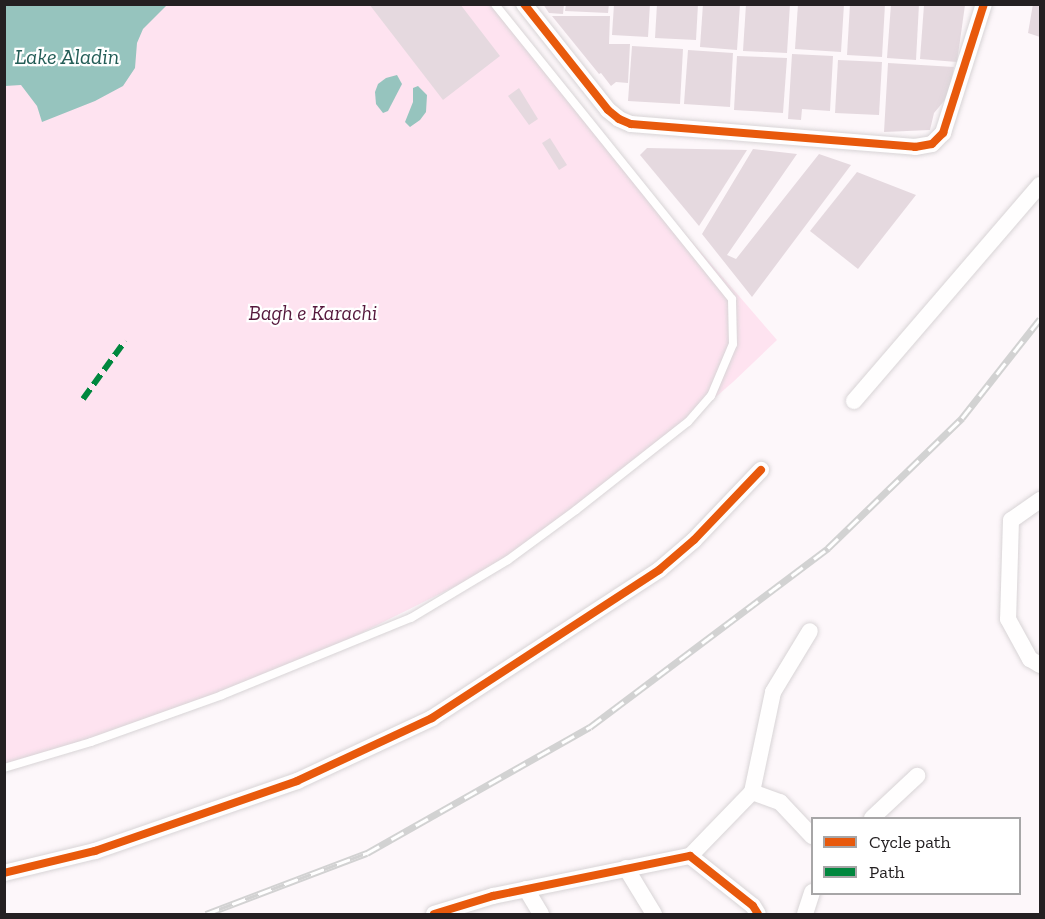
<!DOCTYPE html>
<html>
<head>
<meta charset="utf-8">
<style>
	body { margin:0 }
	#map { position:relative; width:1045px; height:919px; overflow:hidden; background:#fdf7fa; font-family:"Zilla Slab",serif }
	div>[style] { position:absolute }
	.green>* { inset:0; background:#fee3f0 }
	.water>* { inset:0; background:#96c4be }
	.building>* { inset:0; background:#e5d9df }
	.roads { filter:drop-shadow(0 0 2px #d8d4d6) drop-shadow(0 0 2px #d8d4d6) }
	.service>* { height:8px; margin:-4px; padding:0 4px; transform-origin:4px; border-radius:4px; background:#fffefe }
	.minor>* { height:16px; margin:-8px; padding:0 8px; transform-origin:8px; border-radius:8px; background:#fffefe }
	.rail>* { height:7px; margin-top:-3.5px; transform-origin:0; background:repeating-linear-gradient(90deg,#fff 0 14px,#d2d2d2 0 28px); box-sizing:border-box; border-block:2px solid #d2d2d2 }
	.quiet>* { height:6px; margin-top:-3px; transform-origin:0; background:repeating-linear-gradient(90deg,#00873e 0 12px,transparent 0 18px) }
	.cycleway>* { height:8px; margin:-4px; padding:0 4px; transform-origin:4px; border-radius:4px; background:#e8590c }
	span { translate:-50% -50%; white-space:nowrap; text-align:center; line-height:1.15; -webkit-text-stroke:4.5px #fff; paint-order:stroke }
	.park-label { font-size:21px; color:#56193d; font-style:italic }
	.water-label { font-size:22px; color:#245d57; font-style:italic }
	.frame { position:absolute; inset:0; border:6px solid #242022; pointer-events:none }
	.legend { position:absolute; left:811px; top:817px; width:210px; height:78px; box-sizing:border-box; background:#fff; border:2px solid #a7a6a7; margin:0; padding:8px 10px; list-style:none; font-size:18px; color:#242022 }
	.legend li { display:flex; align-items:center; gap:12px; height:30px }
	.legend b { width:30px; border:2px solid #a7a6a7 }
</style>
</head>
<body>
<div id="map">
	<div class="green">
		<i style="clip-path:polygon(5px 5px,495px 5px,612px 149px,777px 340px,733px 382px,664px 442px,508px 560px,307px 660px,222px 695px,5px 767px)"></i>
	</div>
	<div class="water">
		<i style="clip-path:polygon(5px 4px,167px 4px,167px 5px,143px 29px,137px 43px,135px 68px,123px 86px,95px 101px,42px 122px,37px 106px,21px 85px,5px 86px)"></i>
		<i style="clip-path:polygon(397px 75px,402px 84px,388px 111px,383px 113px,376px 104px,375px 92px,378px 84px,386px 78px)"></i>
		<i style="clip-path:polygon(418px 86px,427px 95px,426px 112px,420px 120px,410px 127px,405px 122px,413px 102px,413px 88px)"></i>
	</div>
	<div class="building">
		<i style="clip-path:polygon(369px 4px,460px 4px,500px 56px,443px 100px)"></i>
		<i style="clip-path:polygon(543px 4px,564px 4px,563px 14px,549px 13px)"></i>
		<i style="clip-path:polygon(566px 4px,609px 4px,608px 13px,565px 11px)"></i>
		<i style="clip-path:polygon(614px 4px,650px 4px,648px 37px,612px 35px)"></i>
		<i style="clip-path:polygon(657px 4px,698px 4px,696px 40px,655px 38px)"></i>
		<i style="clip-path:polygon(703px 4px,740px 4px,737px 50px,700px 47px)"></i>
		<i style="clip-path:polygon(746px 4px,790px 4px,787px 53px,743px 51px)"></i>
		<i style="clip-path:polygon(798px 4px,844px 4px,841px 52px,795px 49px)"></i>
		<i style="clip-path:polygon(850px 4px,885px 4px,882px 57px,847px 55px)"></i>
		<i style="clip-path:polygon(891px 4px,919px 4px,916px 60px,887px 58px)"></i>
		<i style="clip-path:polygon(1033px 4px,1040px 4px,1040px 37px,1028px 33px)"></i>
		<i style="clip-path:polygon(924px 5px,965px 5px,957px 62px,920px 59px)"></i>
		<i style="clip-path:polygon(552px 16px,610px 16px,609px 44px,630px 44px,628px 83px,616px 82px,611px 86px,601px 73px,599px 74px)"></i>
		<i style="clip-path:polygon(632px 46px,683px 49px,680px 104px,628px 101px)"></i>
		<i style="clip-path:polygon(688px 50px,733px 53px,730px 107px,684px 104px)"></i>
		<i style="clip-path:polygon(792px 54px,833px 56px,830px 111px,802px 109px,801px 120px,788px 119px)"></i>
		<i style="clip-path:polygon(737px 56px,787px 58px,783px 113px,734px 110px)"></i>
		<i style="clip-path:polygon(838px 60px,882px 62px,879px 115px,835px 113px)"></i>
		<i style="clip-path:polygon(888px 63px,954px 67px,949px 95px,934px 113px,930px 130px,884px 132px)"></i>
		<i style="clip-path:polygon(519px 88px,538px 119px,529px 125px,508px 96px)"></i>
		<i style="clip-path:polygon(550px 138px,567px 165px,559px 170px,542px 143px)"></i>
		<i style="clip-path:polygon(647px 148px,747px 150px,699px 226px,640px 155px)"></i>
		<i style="clip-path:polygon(753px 149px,797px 154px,727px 255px,736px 259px,819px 154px,851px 165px,752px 297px,702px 234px)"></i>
		<i style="clip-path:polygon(857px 172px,916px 195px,858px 269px,810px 231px)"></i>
	</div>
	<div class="roads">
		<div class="service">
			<i style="left:4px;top:768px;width:91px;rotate:-16.6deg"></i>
			<i style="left:91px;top:742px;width:139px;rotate:-19.7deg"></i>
			<i style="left:222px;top:695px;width:204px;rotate:-22.2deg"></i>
			<i style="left:411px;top:618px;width:113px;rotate:-30.9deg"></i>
			<i style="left:508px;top:560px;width:84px;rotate:-36.3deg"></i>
			<i style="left:576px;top:510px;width:142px;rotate:-38.2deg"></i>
			<i style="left:688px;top:422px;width:35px;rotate:-49deg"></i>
			<i style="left:711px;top:396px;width:56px;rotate:-67.1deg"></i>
			<i style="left:733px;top:344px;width:45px;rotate:-91.3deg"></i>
			<i style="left:732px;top:299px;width:378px;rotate:-128.8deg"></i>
		</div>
		<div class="minor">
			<i style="left:524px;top:4px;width:135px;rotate:51.6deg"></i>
			<i style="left:608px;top:110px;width:14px;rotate:39deg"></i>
			<i style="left:619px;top:119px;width:13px;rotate:23deg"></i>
			<i style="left:631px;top:124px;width:285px;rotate:4.6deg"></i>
			<i style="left:915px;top:147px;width:17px;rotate:-10deg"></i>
			<i style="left:932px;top:144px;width:16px;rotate:-45deg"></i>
			<i style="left:943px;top:133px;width:135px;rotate:-72.4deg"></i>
			<i style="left:854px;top:401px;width:285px;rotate:-49.3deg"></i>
			<i style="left:1040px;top:500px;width:35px;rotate:145deg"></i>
			<i style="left:1011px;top:520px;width:99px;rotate:91.7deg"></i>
			<i style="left:1008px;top:619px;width:46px;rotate:61.2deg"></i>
			<i style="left:1030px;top:659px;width:12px;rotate:31deg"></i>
			<i style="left:752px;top:792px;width:30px;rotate:20deg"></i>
			<i style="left:780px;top:802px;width:47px;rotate:46.7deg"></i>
			<i style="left:872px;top:818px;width:62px;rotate:-43deg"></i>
			<i style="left:690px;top:856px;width:89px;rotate:-45.9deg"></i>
			<i style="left:752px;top:792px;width:102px;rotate:-78.1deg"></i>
			<i style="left:773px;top:692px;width:71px;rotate:-58.8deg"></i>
			<i style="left:626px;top:868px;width:54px;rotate:58.7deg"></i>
			<i style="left:4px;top:873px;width:94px;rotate:-13.6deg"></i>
			<i style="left:95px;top:851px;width:214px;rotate:-19.1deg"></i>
			<i style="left:297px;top:781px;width:149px;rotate:-25deg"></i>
			<i style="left:432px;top:718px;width:271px;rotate:-33.1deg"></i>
			<i style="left:659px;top:570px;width:46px;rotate:-40.6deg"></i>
			<i style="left:694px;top:540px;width:97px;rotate:-46.3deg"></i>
			<i style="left:526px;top:889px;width:29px;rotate:59deg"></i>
			<i style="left:434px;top:914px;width:62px;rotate:-17deg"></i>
			<i style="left:493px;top:896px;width:201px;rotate:-11.5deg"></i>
			<i style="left:690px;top:856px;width:80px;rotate:38.4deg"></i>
			<i style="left:753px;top:906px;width:9px;rotate:58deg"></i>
			<i style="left:805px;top:914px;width:23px;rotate:-72deg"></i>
		</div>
	</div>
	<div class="rail">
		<i style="left:206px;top:914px;width:172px;rotate:-20.8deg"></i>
		<i style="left:367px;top:853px;width:256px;rotate:-29.5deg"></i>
		<i style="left:590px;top:727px;width:298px;rotate:-36.9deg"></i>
		<i style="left:828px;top:548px;width:187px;rotate:-44.1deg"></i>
		<i style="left:962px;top:418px;width:126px;rotate:-51.8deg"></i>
	</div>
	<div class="quiet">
		<i style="left:83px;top:399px;width:72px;rotate:-54.1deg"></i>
	</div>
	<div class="cycleway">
		<i style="left:524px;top:4px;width:135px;rotate:51.6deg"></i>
		<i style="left:608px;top:110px;width:14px;rotate:39deg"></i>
		<i style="left:619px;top:119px;width:13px;rotate:23deg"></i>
		<i style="left:631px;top:124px;width:285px;rotate:4.6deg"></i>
		<i style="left:915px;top:147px;width:17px;rotate:-10deg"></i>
		<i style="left:932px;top:144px;width:16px;rotate:-45deg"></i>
		<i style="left:943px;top:133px;width:135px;rotate:-72.4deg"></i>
		<i style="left:4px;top:873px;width:94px;rotate:-13.6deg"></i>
		<i style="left:95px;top:851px;width:214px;rotate:-19.1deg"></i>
		<i style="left:297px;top:781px;width:149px;rotate:-25deg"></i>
		<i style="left:432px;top:718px;width:271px;rotate:-33.1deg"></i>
		<i style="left:659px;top:570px;width:46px;rotate:-40.6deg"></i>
		<i style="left:694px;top:540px;width:97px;rotate:-46.3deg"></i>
		<i style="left:434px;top:914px;width:62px;rotate:-17deg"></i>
		<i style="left:493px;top:896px;width:201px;rotate:-11.5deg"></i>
		<i style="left:690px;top:856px;width:80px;rotate:38.4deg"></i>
		<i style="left:753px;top:906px;width:9px;rotate:58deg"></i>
	</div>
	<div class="park-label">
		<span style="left:313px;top:313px">Bagh e Karachi</span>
	</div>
	<div class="water-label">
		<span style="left:67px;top:57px">Lake Aladin</span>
	</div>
	<div class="frame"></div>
	<ul class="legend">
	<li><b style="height:8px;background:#e8590c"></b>Cycle path</li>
	<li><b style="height:8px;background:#00873e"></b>Path</li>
	</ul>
</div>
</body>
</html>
